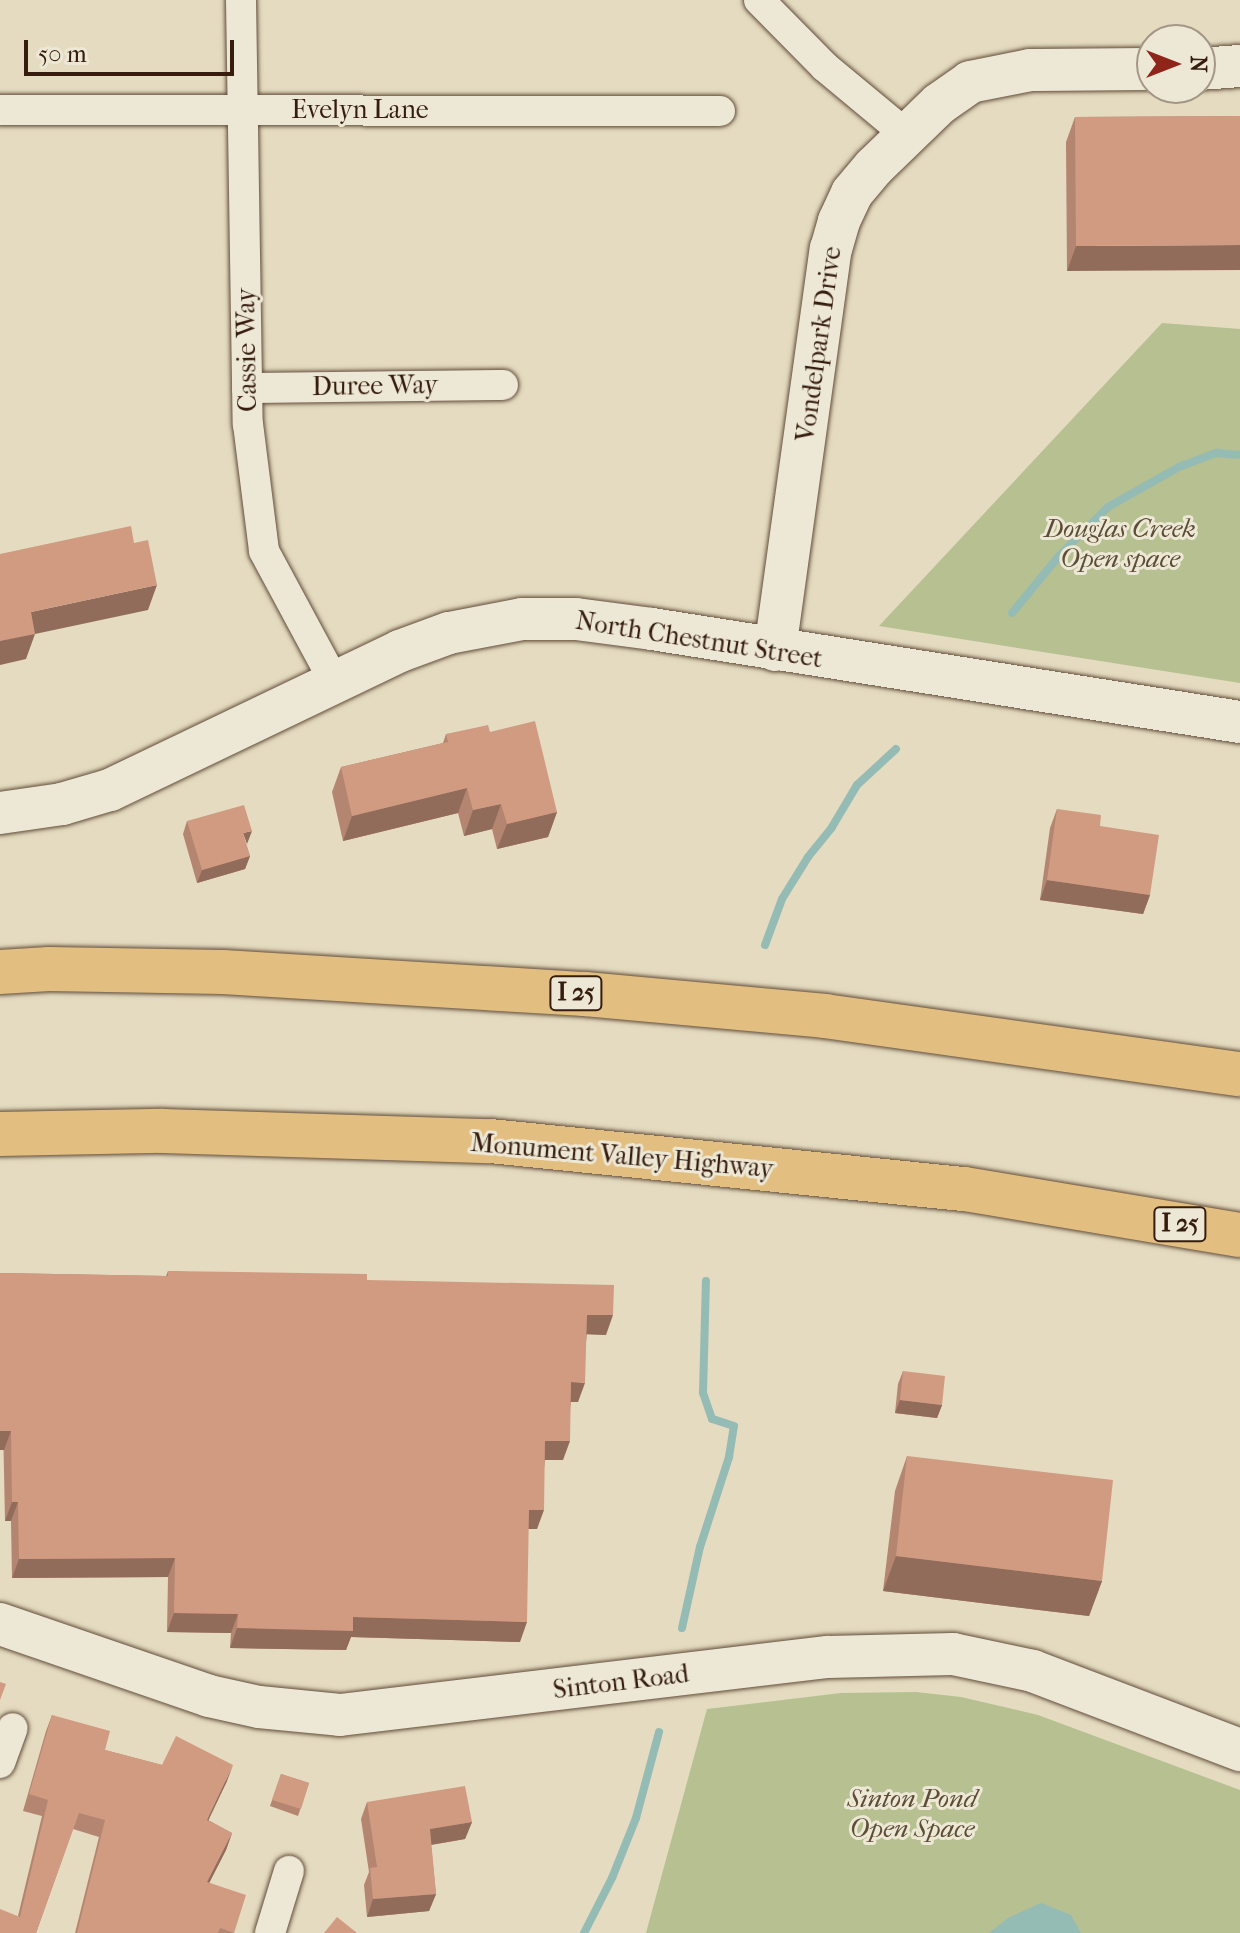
<!DOCTYPE html>
<html>
<head>
<meta charset="utf-8">
<style>
	body { margin:0 }
	#map { position:relative; width:1240px; height:1933px; overflow:hidden; background:#e4dbc0; font-family:"IM FELL French Canon",serif }
	div>[style] { position:absolute }
	.green>* { inset:0; background:#b6c091 }
	.water>* { inset:0; background:#95bbb5 }
	.stream>* { height:8px; margin:-4px; padding:0 4px; transform-origin:4px; border-radius:4px; background:#95bbb5 }
	.roads { filter:drop-shadow(0 0 2px #624c39) drop-shadow(0 0 2px #624c39) }
	.street>* { height:30px; margin:-15px; padding:0 15px; transform-origin:15px; border-radius:15px; background:#ede8d6 }
	.secondary>* { height:42px; margin:-21px; padding:0 21px; transform-origin:21px; border-radius:21px; background:#ede8d6 }
	.highway>* { height:44px; margin:-22px; padding:0 22px; transform-origin:22px; border-radius:22px; background:#e2be80 }
	.wall>* { inset:0; background:#b48570 }
	.shaded-wall>* { inset:0; background:#926c5b }
	.building>* { inset:0; background:#d19b82 }
	span { translate:-50% -50%; white-space:nowrap; text-align:center; line-height:1.15; -webkit-text-stroke:6px #ede8d6; paint-order:stroke }
	.shield-label span { padding:2px 6px; background:#ede8d6; border:2px solid; border-radius:6px; -webkit-text-stroke-width:0 }
	.shield-label { font-size:24px; color:#361c0c; font-weight:700 }
	.street-label { font-size:26px; color:#361c0c }
	.park-label { font-size:26px; color:#5c4d34; font-style:italic }
	.north { position:absolute; left:1136px; top:24px; width:80px; height:80px; box-sizing:border-box; background:#ede8d6; border:2px solid #a49685; border-radius:50%; rotate:90deg; font-size:22px; font-weight:700; line-height:32px; text-align:center; color:#361c0c }
	.north::after { content:''; display:block; margin:auto; width:28px; height:36px; background:#8f2418; clip-path:polygon(50% 0,100% 100%,50% 72%,0 100%) }
	.scale { position:absolute; left:24px; top:40px; width:210px; height:36px; box-sizing:border-box; border:4px solid #361c0c; border-top:0; padding-left:10px; font-size:24px; line-height:28px; white-space:nowrap; color:#361c0c; -webkit-text-stroke:6px #ede8d6; paint-order:stroke }
</style>
</head>
<body>
<div id="map">
	<div class="green">
		<i style="clip-path:polygon(1162px 323px,1240px 329px,1240px 683px,879px 626px)"></i>
		<i style="clip-path:polygon(916px 1692px,961px 1697px,1038px 1715px,1240px 1790px,1240px 1933px,646px 1933px,707px 1709px,841px 1693px)"></i>
	</div>
	<div class="water">
		<i style="clip-path:polygon(1041px 1903px,1071px 1915px,1081px 1933px,989px 1933px,1008px 1918px)"></i>
	</div>
	<div class="stream">
		<i style="left:1012px;top:613px;width:74px;rotate:-50.5deg"></i>
		<i style="left:1059px;top:556px;width:69px;rotate:-45deg"></i>
		<i style="left:1108px;top:507px;width:81px;rotate:-29.4deg"></i>
		<i style="left:1179px;top:467px;width:40px;rotate:-21deg"></i>
		<i style="left:1216px;top:453px;width:24px;rotate:5deg"></i>
		<i style="left:765px;top:945px;width:49px;rotate:-69.7deg"></i>
		<i style="left:782px;top:899px;width:49px;rotate:-58.2deg"></i>
		<i style="left:808px;top:857px;width:38px;rotate:-51deg"></i>
		<i style="left:832px;top:827px;width:49px;rotate:-59.2deg"></i>
		<i style="left:857px;top:785px;width:53px;rotate:-42.7deg"></i>
		<i style="left:682px;top:1628px;width:83px;rotate:-77.5deg"></i>
		<i style="left:700px;top:1547px;width:95px;rotate:-72.1deg"></i>
		<i style="left:729px;top:1457px;width:31px;rotate:-81deg"></i>
		<i style="left:734px;top:1426px;width:23px;rotate:-162deg"></i>
		<i style="left:712px;top:1419px;width:28px;rotate:-109deg"></i>
		<i style="left:703px;top:1393px;width:112px;rotate:-88.5deg"></i>
		<i style="left:584px;top:1933px;width:62px;rotate:-63deg"></i>
		<i style="left:612px;top:1878px;width:65px;rotate:-68.2deg"></i>
		<i style="left:636px;top:1818px;width:89px;rotate:-75deg"></i>
	</div>
	<div class="roads">
		<div class="street">
			<i style="left:241px;top:0;width:424px;rotate:89.1deg"></i>
			<i style="left:248px;top:424px;width:128px;rotate:82.8deg"></i>
			<i style="left:264px;top:551px;width:148px;rotate:61.7deg"></i>
			<i style="left:759px;top:0;width:94px;rotate:45.4deg"></i>
			<i style="left:825px;top:67px;width:107px;rotate:39.7deg"></i>
			<i style="left:0;top:110px;width:720px;rotate:0.08deg"></i>
			<i style="left:247px;top:388px;width:256px;rotate:-0.7deg"></i>
			<i style="left:0;top:1763px;width:37px;rotate:-70deg"></i>
			<i style="left:270px;top:1933px;width:65px;rotate:-73deg"></i>
		</div>
		<div class="secondary">
			<i style="left:1200px;top:69px;width:40px;rotate:-4.3deg"></i>
			<i style="left:775px;top:650px;width:405px;rotate:-82.1deg"></i>
			<i style="left:831px;top:249px;width:29px;rotate:-74deg"></i>
			<i style="left:839px;top:221px;width:31px;rotate:-65deg"></i>
			<i style="left:852px;top:193px;width:34px;rotate:-50deg"></i>
			<i style="left:874px;top:167px;width:91px;rotate:-44.1deg"></i>
			<i style="left:939px;top:104px;width:38px;rotate:-35deg"></i>
			<i style="left:970px;top:82px;width:61px;rotate:-11.3deg"></i>
			<i style="left:1030px;top:70px;width:122px;rotate:-0.5deg"></i>
			<i style="left:0;top:813px;width:63px;rotate:-8.3deg"></i>
			<i style="left:62px;top:804px;width:50px;rotate:-16.3deg"></i>
			<i style="left:110px;top:790px;width:322px;rotate:-25.6deg"></i>
			<i style="left:400px;top:651px;width:52px;rotate:-20.2deg"></i>
			<i style="left:449px;top:633px;width:74px;rotate:-10.9deg"></i>
			<i style="left:522px;top:619px;width:54px"></i>
			<i style="left:576px;top:619px;width:77px;rotate:7.5deg"></i>
			<i style="left:652px;top:629px;width:595px;rotate:8.99deg"></i>
			<i style="left:0;top:1624px;width:221px;rotate:19deg"></i>
			<i style="left:209px;top:1696px;width:51px;rotate:12.4deg"></i>
			<i style="left:259px;top:1707px;width:81px;rotate:5.6deg"></i>
			<i style="left:340px;top:1715px;width:491px;rotate:-6.8deg"></i>
			<i style="left:828px;top:1657px;width:125px;rotate:-1.4deg"></i>
			<i style="left:953px;top:1654px;width:82px;rotate:12deg"></i>
			<i style="left:1033px;top:1671px;width:222px;rotate:20.9deg"></i>
		</div>
		<div class="highway">
			<i style="left:0;top:972px;width:49px;rotate:-3.5deg"></i>
			<i style="left:49px;top:969px;width:174px;rotate:1deg"></i>
			<i style="left:223px;top:972px;width:363px;rotate:3.5deg"></i>
			<i style="left:585px;top:994px;width:241px;rotate:5.2deg"></i>
			<i style="left:825px;top:1016px;width:419px;rotate:8deg"></i>
			<i style="left:0;top:1134px;width:163px;rotate:-1.1deg"></i>
			<i style="left:163px;top:1131px;width:327px;rotate:1.8deg"></i>
			<i style="left:490px;top:1141px;width:477px;rotate:5.8deg"></i>
			<i style="left:965px;top:1189px;width:279px;rotate:9.5deg"></i>
		</div>
	</div>
	<div class="wall">
		<i style="clip-path:polygon(1240px 116px,1067px 271px,1066px 142px,1075px 117px)"></i>
		<i style="clip-path:polygon(490px 732px,557px 812px,548px 837px,497px 849px,492px 829px,464px 836px,458px 813px,343px 841px,332px 792px,341px 767px,443px 743px,446px 734px)"></i>
		<i style="clip-path:polygon(1057px 809px,1100px 826px,1150px 895px,1143px 914px,1040px 900px,1050px 828px)"></i>
		<i style="clip-path:polygon(187px 821px,246px 844px,250px 856px,245px 869px,197px 883px,183px 834px)"></i>
		<i style="clip-path:polygon(168px 1271px,367px 1280px,606px 1335px,587px 1334px,578px 1402px,571px 1402px,563px 1460px,545px 1460px,537px 1529px,528px 1529px,520px 1642px,351px 1637px,346px 1650px,230px 1648px,231px 1633px,167px 1632px,168px 1577px,12px 1578px,11px 1521px,5px 1521px,0 1273px,166px 1276px)"></i>
		<i style="clip-path:polygon(903px 1371px,942px 1405px,937px 1418px,895px 1413px,898px 1384px)"></i>
		<i style="clip-path:polygon(907px 1456px,1102px 1581px,1089px 1616px,883px 1591px,895px 1491px)"></i>
		<i style="clip-path:polygon(52px 1715px,105px 1750px,162px 1765px,227px 1781px,208px 1820px,232px 1833px,226px 1850px,209px 1883px,234px 1933px,75px 1933px,99px 1837px,73px 1829px,36px 1933px,18px 1916px,42px 1816px,23px 1811px,46px 1731px)"></i>
		<i style="clip-path:polygon(281px 1774px,309px 1783px,298px 1816px,270px 1806px)"></i>
		<i style="clip-path:polygon(367px 1802px,472px 1822px,465px 1839px,431px 1845px,436px 1894px,429px 1911px,367px 1917px,364px 1885px,369px 1872px,361px 1819px)"></i>
	</div>
	<div class="shaded-wall">
		<i style="clip-path:polygon(1240px 245px,1240px 270px,1067px 271px,1076px 246px)"></i>
		<i style="clip-path:polygon(157px 585px,148px 610px,35px 634px,26px 659px,0 665px,0 641px,31px 612px)"></i>
		<i style="clip-path:polygon(467px 788px,458px 813px,343px 841px,352px 816px)"></i>
		<i style="clip-path:polygon(501px 804px,492px 829px,464px 836px,473px 810px)"></i>
		<i style="clip-path:polygon(557px 812px,548px 837px,497px 849px,507px 824px)"></i>
		<i style="clip-path:polygon(252px 831px,247px 844px,243px 833px)"></i>
		<i style="clip-path:polygon(250px 856px,245px 869px,197px 883px,202px 870px)"></i>
		<i style="clip-path:polygon(1047px 880px,1150px 895px,1143px 914px,1040px 900px)"></i>
		<i style="clip-path:polygon(587px 1315px,613px 1315px,606px 1335px,580px 1334px)"></i>
		<i style="clip-path:polygon(571px 1382px,585px 1383px,578px 1402px,564px 1402px)"></i>
		<i style="clip-path:polygon(900px 1400px,942px 1405px,937px 1418px,895px 1413px)"></i>
		<i style="clip-path:polygon(0 1431px,11px 1431px,4px 1450px,0 1450px)"></i>
		<i style="clip-path:polygon(545px 1441px,570px 1441px,563px 1460px,538px 1460px)"></i>
		<i style="clip-path:polygon(12px 1502px,18px 1502px,11px 1521px,5px 1521px)"></i>
		<i style="clip-path:polygon(529px 1510px,544px 1510px,537px 1529px,522px 1529px)"></i>
		<i style="clip-path:polygon(896px 1556px,1102px 1581px,1089px 1616px,883px 1591px)"></i>
		<i style="clip-path:polygon(175px 1558px,168px 1577px,12px 1578px,19px 1559px)"></i>
		<i style="clip-path:polygon(174px 1613px,238px 1614px,231px 1633px,167px 1632px)"></i>
		<i style="clip-path:polygon(353px 1617px,527px 1622px,520px 1642px,351px 1637px,346px 1650px,230px 1648px,237px 1628px)"></i>
		<i style="clip-path:polygon(233px 1765px,227px 1781px,201px 1836px,207px 1820px)"></i>
		<i style="clip-path:polygon(472px 1822px,465px 1839px,424px 1846px,430px 1829px)"></i>
		<i style="clip-path:polygon(232px 1833px,226px 1850px,201px 1899px,207px 1882px)"></i>
		<i style="clip-path:polygon(436px 1894px,429px 1911px,367px 1917px,373px 1899px)"></i>
	</div>
	<div class="building">
		<i style="clip-path:polygon(1240px 116px,1240px 245px,1076px 246px,1075px 117px)"></i>
		<i style="clip-path:polygon(131px 526px,134px 543px,148px 540px,157px 585px,31px 612px,35px 634px,0 641px,0 554px)"></i>
		<i style="clip-path:polygon(535px 721px,557px 812px,507px 824px,501px 804px,473px 810px,467px 788px,352px 816px,341px 767px,448px 742px,446px 734px,488px 725px,490px 732px)"></i>
		<i style="clip-path:polygon(244px 805px,252px 831px,243px 833px,250px 856px,202px 870px,187px 821px)"></i>
		<i style="clip-path:polygon(1057px 809px,1101px 815px,1100px 826px,1159px 835px,1150px 895px,1047px 880px)"></i>
		<i style="clip-path:polygon(168px 1271px,367px 1274px,367px 1280px,614px 1285px,613px 1315px,587px 1315px,585px 1383px,571px 1382px,570px 1441px,545px 1441px,544px 1510px,529px 1510px,527px 1622px,353px 1617px,353px 1631px,237px 1628px,238px 1614px,174px 1613px,175px 1558px,19px 1559px,18px 1502px,12px 1502px,11px 1431px,0 1431px,0 1273px,168px 1276px)"></i>
		<i style="clip-path:polygon(903px 1371px,945px 1376px,942px 1405px,900px 1400px)"></i>
		<i style="clip-path:polygon(907px 1456px,1113px 1480px,1102px 1581px,896px 1556px)"></i>
		<i style="clip-path:polygon(0 1682px,6px 1684px,0 1700px)"></i>
		<i style="clip-path:polygon(52px 1715px,110px 1731px,105px 1750px,162px 1765px,176px 1736px,233px 1765px,207px 1820px,232px 1833px,207px 1882px,246px 1895px,234px 1933px,220px 1928px,218px 1933px,77px 1933px,105px 1820px,79px 1813px,36px 1933px,0 1933px,0 1909px,20px 1917px,48px 1800px,29px 1794px)"></i>
		<i style="clip-path:polygon(281px 1774px,309px 1783px,301px 1809px,272px 1800px)"></i>
		<i style="clip-path:polygon(465px 1786px,472px 1822px,430px 1829px,436px 1894px,373px 1899px,370px 1868px,377px 1867px,367px 1802px)"></i>
		<i style="clip-path:polygon(337px 1917px,357px 1933px,324px 1933px)"></i>
	</div>
	<div class="shield-label">
		<span style="left:576px;top:993px">I 25</span>
		<span style="left:1180px;top:1224px">I 25</span>
	</div>
	<div class="street-label">
		<span style="left:360px;top:110px">Evelyn Lane</span>
		<span style="left:819px;top:344px;rotate:-82deg">Vondelpark Drive</span>
		<span style="left:247px;top:350px;rotate:-91deg">Cassie Way</span>
		<span style="left:375px;top:386px;rotate:-1deg">Duree Way</span>
		<span style="left:699px;top:640px;rotate:9deg">North Chestnut Street</span>
		<span style="left:622px;top:1156px;rotate:5deg">Monument Valley Highway</span>
		<span style="left:621px;top:1682px;rotate:-7deg">Sinton Road</span>
	</div>
	<div class="park-label">
		<span style="left:1120px;top:544px">Douglas Creek<br>Open space</span>
		<span style="left:912px;top:1814px">Sinton Pond<br>Open Space</span>
	</div>
	<div class="north">N</div>
	<div class="scale">50 m</div>
</div>
</body>
</html>
